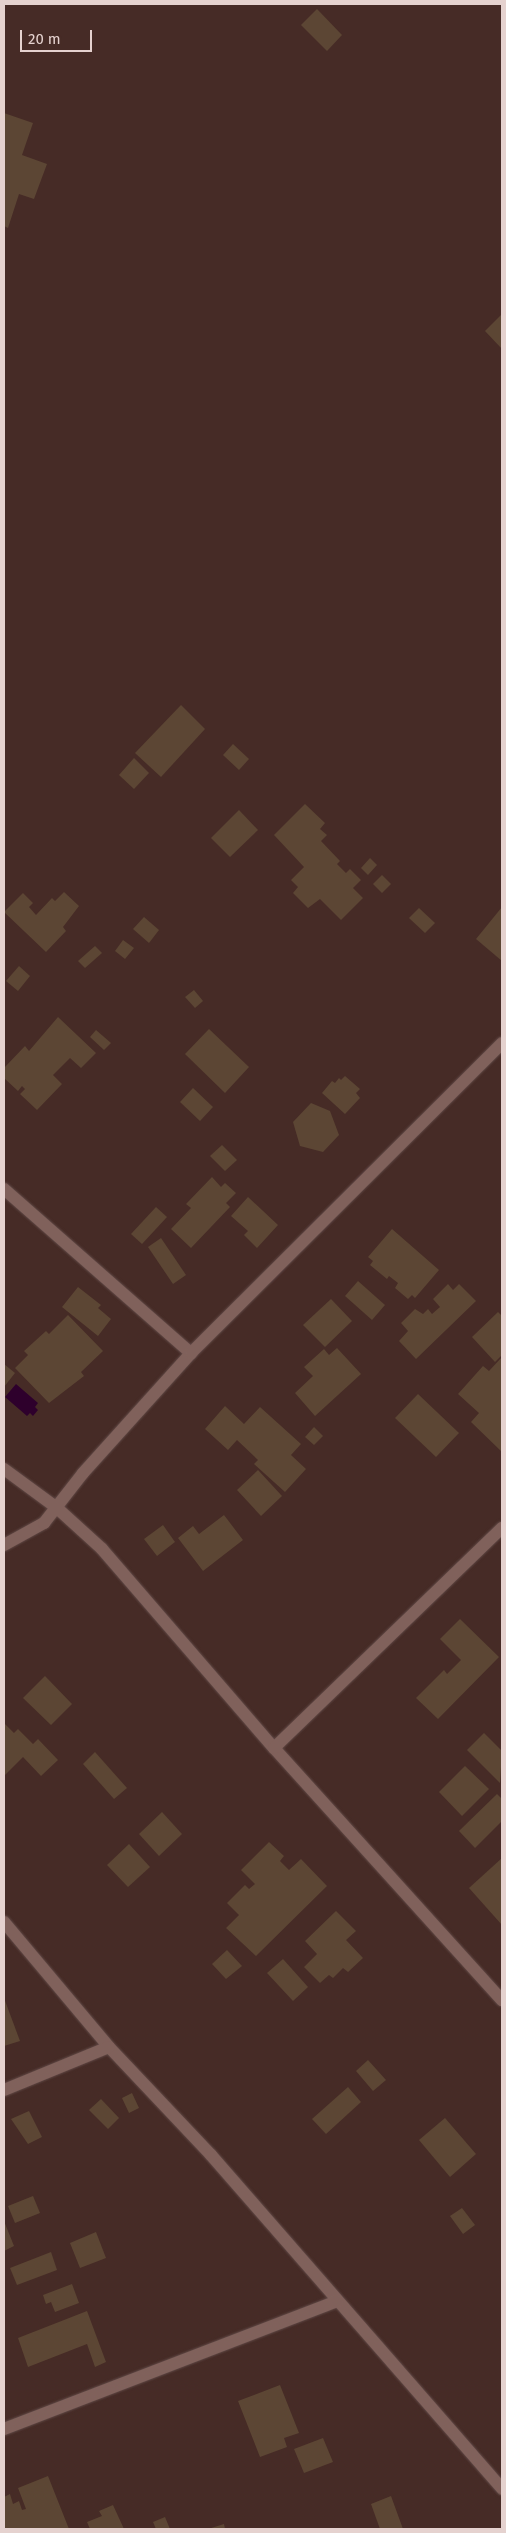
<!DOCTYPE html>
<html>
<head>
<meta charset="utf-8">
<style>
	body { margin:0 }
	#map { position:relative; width:506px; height:2533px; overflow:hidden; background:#462b26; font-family:"Fira Sans",sans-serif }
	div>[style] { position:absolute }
	.water>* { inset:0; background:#2e002c }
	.building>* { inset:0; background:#5c4634 }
	.roads { filter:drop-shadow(0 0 1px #5f4845) drop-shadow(0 0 1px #5f4845) }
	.minor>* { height:12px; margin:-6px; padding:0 6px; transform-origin:6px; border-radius:6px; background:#80615b }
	span { translate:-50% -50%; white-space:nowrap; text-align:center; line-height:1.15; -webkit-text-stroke:4.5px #462b26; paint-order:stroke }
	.frame { position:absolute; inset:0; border:5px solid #e5d2cf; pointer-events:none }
	.scale { position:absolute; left:20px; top:30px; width:72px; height:22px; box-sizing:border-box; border:2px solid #e5d2cf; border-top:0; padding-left:6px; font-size:15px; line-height:18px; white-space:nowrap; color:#e5d2cf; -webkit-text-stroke:4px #462b26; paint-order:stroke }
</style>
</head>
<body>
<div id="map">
	<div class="water">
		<i style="clip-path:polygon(16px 1384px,38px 1403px,35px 1407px,38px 1410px,33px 1416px,30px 1413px,27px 1416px,5px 1397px)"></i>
	</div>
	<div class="building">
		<i style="clip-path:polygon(317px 9px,342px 35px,327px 51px,301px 25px)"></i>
		<i style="clip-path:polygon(4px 113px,33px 123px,22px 155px,47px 164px,34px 199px,19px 194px,8px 228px,4px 226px)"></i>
		<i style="clip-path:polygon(502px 314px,502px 349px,485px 331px)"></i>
		<i style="clip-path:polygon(181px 705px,205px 729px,161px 777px,135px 753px)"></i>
		<i style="clip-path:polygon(233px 744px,249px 759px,239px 770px,223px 755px)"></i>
		<i style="clip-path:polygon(134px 758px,149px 773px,134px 789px,119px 775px)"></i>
		<i style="clip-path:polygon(305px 804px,325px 823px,320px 829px,327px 835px,321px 841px,340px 861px,337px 864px,346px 873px,350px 869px,361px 880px,353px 888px,363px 898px,341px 920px,320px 899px,308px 908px,293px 893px,298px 887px,291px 880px,304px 867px,274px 835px)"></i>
		<i style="clip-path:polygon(239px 810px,258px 830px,230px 857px,211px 838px)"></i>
		<i style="clip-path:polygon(370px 858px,377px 865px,368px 875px,361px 868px)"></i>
		<i style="clip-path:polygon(382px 875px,391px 884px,382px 893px,373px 884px)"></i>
		<i style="clip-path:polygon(64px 892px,79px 906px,63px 927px,66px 931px,46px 952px,4px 912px,23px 893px,33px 903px,29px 907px,36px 915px,52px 898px,55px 901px)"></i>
		<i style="clip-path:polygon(502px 907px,502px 961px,476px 939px)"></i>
		<i style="clip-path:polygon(419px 908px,435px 923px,425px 933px,409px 918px)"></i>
		<i style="clip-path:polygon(144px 917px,159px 930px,149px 943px,133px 929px)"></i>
		<i style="clip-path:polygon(123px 940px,134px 948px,125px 959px,115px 951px)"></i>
		<i style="clip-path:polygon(95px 946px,102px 953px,85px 968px,78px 961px)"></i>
		<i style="clip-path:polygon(19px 966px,30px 976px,18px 991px,6px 981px)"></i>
		<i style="clip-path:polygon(194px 990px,203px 1001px,195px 1008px,185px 997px)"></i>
		<i style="clip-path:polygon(58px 1017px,96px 1053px,81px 1068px,70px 1058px,53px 1075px,62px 1084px,37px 1110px,20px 1094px,25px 1089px,22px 1086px,18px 1091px,4px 1078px,4px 1068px,25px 1046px,29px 1051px)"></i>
		<i style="clip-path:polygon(209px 1029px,249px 1067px,225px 1093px,185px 1054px)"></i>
		<i style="clip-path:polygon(96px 1030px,111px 1043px,104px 1050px,90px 1037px)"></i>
		<i style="clip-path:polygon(345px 1076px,360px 1089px,356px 1093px,360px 1098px,345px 1114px,322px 1093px,332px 1081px,335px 1083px,339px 1078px,341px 1080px)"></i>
		<i style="clip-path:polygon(193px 1088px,213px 1107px,200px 1121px,180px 1102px)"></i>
		<i style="clip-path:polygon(311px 1103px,330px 1111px,339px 1135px,323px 1152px,300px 1146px,293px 1122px)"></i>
		<i style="clip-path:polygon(222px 1145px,237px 1160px,225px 1171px,210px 1156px)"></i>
		<i style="clip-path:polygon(212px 1177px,221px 1187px,225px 1183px,236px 1193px,226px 1203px,230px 1207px,191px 1248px,171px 1229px,191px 1208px,186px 1204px)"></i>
		<i style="clip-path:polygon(248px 1197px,278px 1225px,257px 1248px,244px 1235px,248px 1231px,231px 1216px)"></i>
		<i style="clip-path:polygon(156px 1207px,167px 1217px,142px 1244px,131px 1234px)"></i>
		<i style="clip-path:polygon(392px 1229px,439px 1270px,415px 1298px,412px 1295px,408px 1299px,395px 1288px,398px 1283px,389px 1276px,387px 1279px,370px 1265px,373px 1261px,368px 1257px)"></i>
		<i style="clip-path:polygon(161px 1238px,186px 1275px,173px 1284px,148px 1247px)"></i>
		<i style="clip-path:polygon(358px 1281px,385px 1305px,372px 1320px,345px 1296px)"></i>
		<i style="clip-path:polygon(448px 1284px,453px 1290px,459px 1284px,476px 1301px,416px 1359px,399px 1341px,408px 1331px,401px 1323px,415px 1309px,423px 1314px,428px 1309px,432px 1314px,440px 1307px,433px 1299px)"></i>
		<i style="clip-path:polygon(78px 1287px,101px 1305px,98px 1308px,111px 1319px,98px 1336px,62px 1307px)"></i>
		<i style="clip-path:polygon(331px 1299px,352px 1321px,325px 1347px,303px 1325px)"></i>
		<i style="clip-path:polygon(498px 1312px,502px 1316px,502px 1355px,495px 1362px,472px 1337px)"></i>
		<i style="clip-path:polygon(68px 1315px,103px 1351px,81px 1372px,84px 1376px,49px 1403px,15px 1368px,28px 1355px,24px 1351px,46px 1331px,49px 1334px)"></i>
		<i style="clip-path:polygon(337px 1348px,361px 1374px,315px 1416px,295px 1393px,313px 1376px,304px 1367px,324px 1349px,329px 1355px)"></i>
		<i style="clip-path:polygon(502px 1357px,502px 1452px,471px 1422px,479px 1413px,458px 1394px,483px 1366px,489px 1371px)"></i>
		<i style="clip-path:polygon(4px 1364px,15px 1373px,4px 1387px)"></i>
		<i style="clip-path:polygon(418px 1394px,459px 1433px,436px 1457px,395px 1418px)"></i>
		<i style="clip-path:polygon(225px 1406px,244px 1424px,260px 1407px,301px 1444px,291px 1455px,306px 1469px,285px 1492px,254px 1464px,258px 1460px,237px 1440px,228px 1450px,205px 1429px)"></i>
		<i style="clip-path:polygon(314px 1427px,323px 1436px,314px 1445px,305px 1437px)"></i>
		<i style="clip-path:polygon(258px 1470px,282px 1496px,261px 1516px,237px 1490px)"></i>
		<i style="clip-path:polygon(224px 1515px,243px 1540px,203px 1571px,178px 1538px,193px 1526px,199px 1534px)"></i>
		<i style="clip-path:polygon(163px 1525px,175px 1542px,157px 1556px,144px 1539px)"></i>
		<i style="clip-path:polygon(460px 1619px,499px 1657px,438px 1719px,416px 1698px,444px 1670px,447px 1674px,461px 1660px,440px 1639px)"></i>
		<i style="clip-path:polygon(45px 1676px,72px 1704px,51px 1725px,23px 1698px)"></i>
		<i style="clip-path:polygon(4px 1723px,14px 1733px,18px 1729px,33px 1744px,38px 1739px,58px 1760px,41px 1776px,23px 1757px,4px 1776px)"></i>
		<i style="clip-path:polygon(484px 1733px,502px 1751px,500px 1783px,467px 1750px)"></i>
		<i style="clip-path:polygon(95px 1752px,127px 1788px,114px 1799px,83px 1764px)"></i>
		<i style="clip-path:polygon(465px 1766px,489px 1789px,462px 1816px,439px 1792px)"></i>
		<i style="clip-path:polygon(497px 1794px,502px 1799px,502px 1821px,475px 1848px,459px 1831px)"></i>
		<i style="clip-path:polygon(162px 1812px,182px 1834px,159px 1856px,139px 1834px)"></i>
		<i style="clip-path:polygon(269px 1842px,284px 1856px,280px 1861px,289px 1870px,301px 1859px,327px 1886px,256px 1956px,226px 1928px,239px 1915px,227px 1903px,245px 1885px,249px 1889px,255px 1884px,241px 1870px)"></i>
		<i style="clip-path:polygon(129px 1844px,150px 1867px,128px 1887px,107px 1865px)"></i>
		<i style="clip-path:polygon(502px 1858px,502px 1925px,469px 1888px)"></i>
		<i style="clip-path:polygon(336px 1911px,356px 1931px,346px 1940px,363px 1958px,348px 1972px,343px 1968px,333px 1978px,329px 1975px,320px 1983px,304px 1967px,317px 1954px,305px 1941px)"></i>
		<i style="clip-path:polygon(227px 1950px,242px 1966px,226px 1979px,212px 1964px)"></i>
		<i style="clip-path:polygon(283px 1959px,308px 1987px,293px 2001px,267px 1973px)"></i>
		<i style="clip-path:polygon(4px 1998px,20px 2041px,4px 2046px)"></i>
		<i style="clip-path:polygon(368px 2060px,386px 2080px,373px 2091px,356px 2071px)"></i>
		<i style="clip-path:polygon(348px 2087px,361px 2102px,326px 2134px,312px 2119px)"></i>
		<i style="clip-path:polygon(132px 2093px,139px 2108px,129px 2113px,122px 2098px)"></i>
		<i style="clip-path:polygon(101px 2099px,119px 2118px,108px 2129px,89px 2110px)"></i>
		<i style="clip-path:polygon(29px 2111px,42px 2137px,28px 2144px,11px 2119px)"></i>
		<i style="clip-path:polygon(445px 2118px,476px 2154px,450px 2177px,419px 2140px)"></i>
		<i style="clip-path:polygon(33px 2196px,40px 2213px,15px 2223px,8px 2206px)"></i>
		<i style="clip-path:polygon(462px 2208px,475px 2225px,463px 2234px,450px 2216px)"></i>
		<i style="clip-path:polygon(4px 2221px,14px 2246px,4px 2251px)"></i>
		<i style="clip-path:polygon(96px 2232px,106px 2258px,80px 2268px,70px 2243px)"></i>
		<i style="clip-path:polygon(51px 2252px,57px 2270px,17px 2285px,10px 2268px)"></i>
		<i style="clip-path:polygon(72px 2284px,79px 2303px,55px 2312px,51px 2302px,46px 2304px,43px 2295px)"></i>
		<i style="clip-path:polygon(87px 2311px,106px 2362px,95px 2367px,87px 2344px,28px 2367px,18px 2338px)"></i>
		<i style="clip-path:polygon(280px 2385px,299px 2433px,284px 2438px,287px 2447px,260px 2457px,238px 2401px)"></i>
		<i style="clip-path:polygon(323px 2438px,333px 2462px,304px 2473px,294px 2449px)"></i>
		<i style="clip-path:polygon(48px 2476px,69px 2529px,4px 2529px,4px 2497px,10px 2494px,13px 2504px,19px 2501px,22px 2510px,26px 2509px,18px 2488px)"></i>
		<i style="clip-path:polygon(391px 2496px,403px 2529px,380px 2529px,371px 2504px)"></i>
		<i style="clip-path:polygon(113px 2505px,124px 2529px,90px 2529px,87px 2522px,102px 2516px,99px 2511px)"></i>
		<i style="clip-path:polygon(165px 2517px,170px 2529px,156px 2529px,153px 2522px)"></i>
		<i style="clip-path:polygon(224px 2524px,225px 2529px,208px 2529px)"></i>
	</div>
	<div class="roads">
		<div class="minor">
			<i style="left:4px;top:1189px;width:249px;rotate:41.3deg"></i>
			<i style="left:4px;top:1469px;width:66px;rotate:36.3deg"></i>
			<i style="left:57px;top:1508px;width:61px;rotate:42.3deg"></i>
			<i style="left:102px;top:1549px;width:263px;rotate:49.2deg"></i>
			<i style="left:274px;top:1748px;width:340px;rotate:47.9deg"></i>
			<i style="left:4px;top:1545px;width:46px;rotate:-28.8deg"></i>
			<i style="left:44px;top:1523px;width:63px;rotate:-52deg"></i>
			<i style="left:83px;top:1473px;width:161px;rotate:-48deg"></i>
			<i style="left:191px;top:1353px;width:439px;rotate:-44.9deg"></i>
			<i style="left:274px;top:1748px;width:317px;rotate:-44deg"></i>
			<i style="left:4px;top:1922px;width:163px;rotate:50deg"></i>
			<i style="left:109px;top:2047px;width:149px;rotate:46.6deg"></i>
			<i style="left:211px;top:2155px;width:443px;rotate:48.9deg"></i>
			<i style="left:4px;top:2090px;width:113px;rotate:-22.3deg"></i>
			<i style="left:4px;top:2429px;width:357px;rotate:-21deg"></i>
		</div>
	</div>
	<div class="frame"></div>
	<div class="scale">20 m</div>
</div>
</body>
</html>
